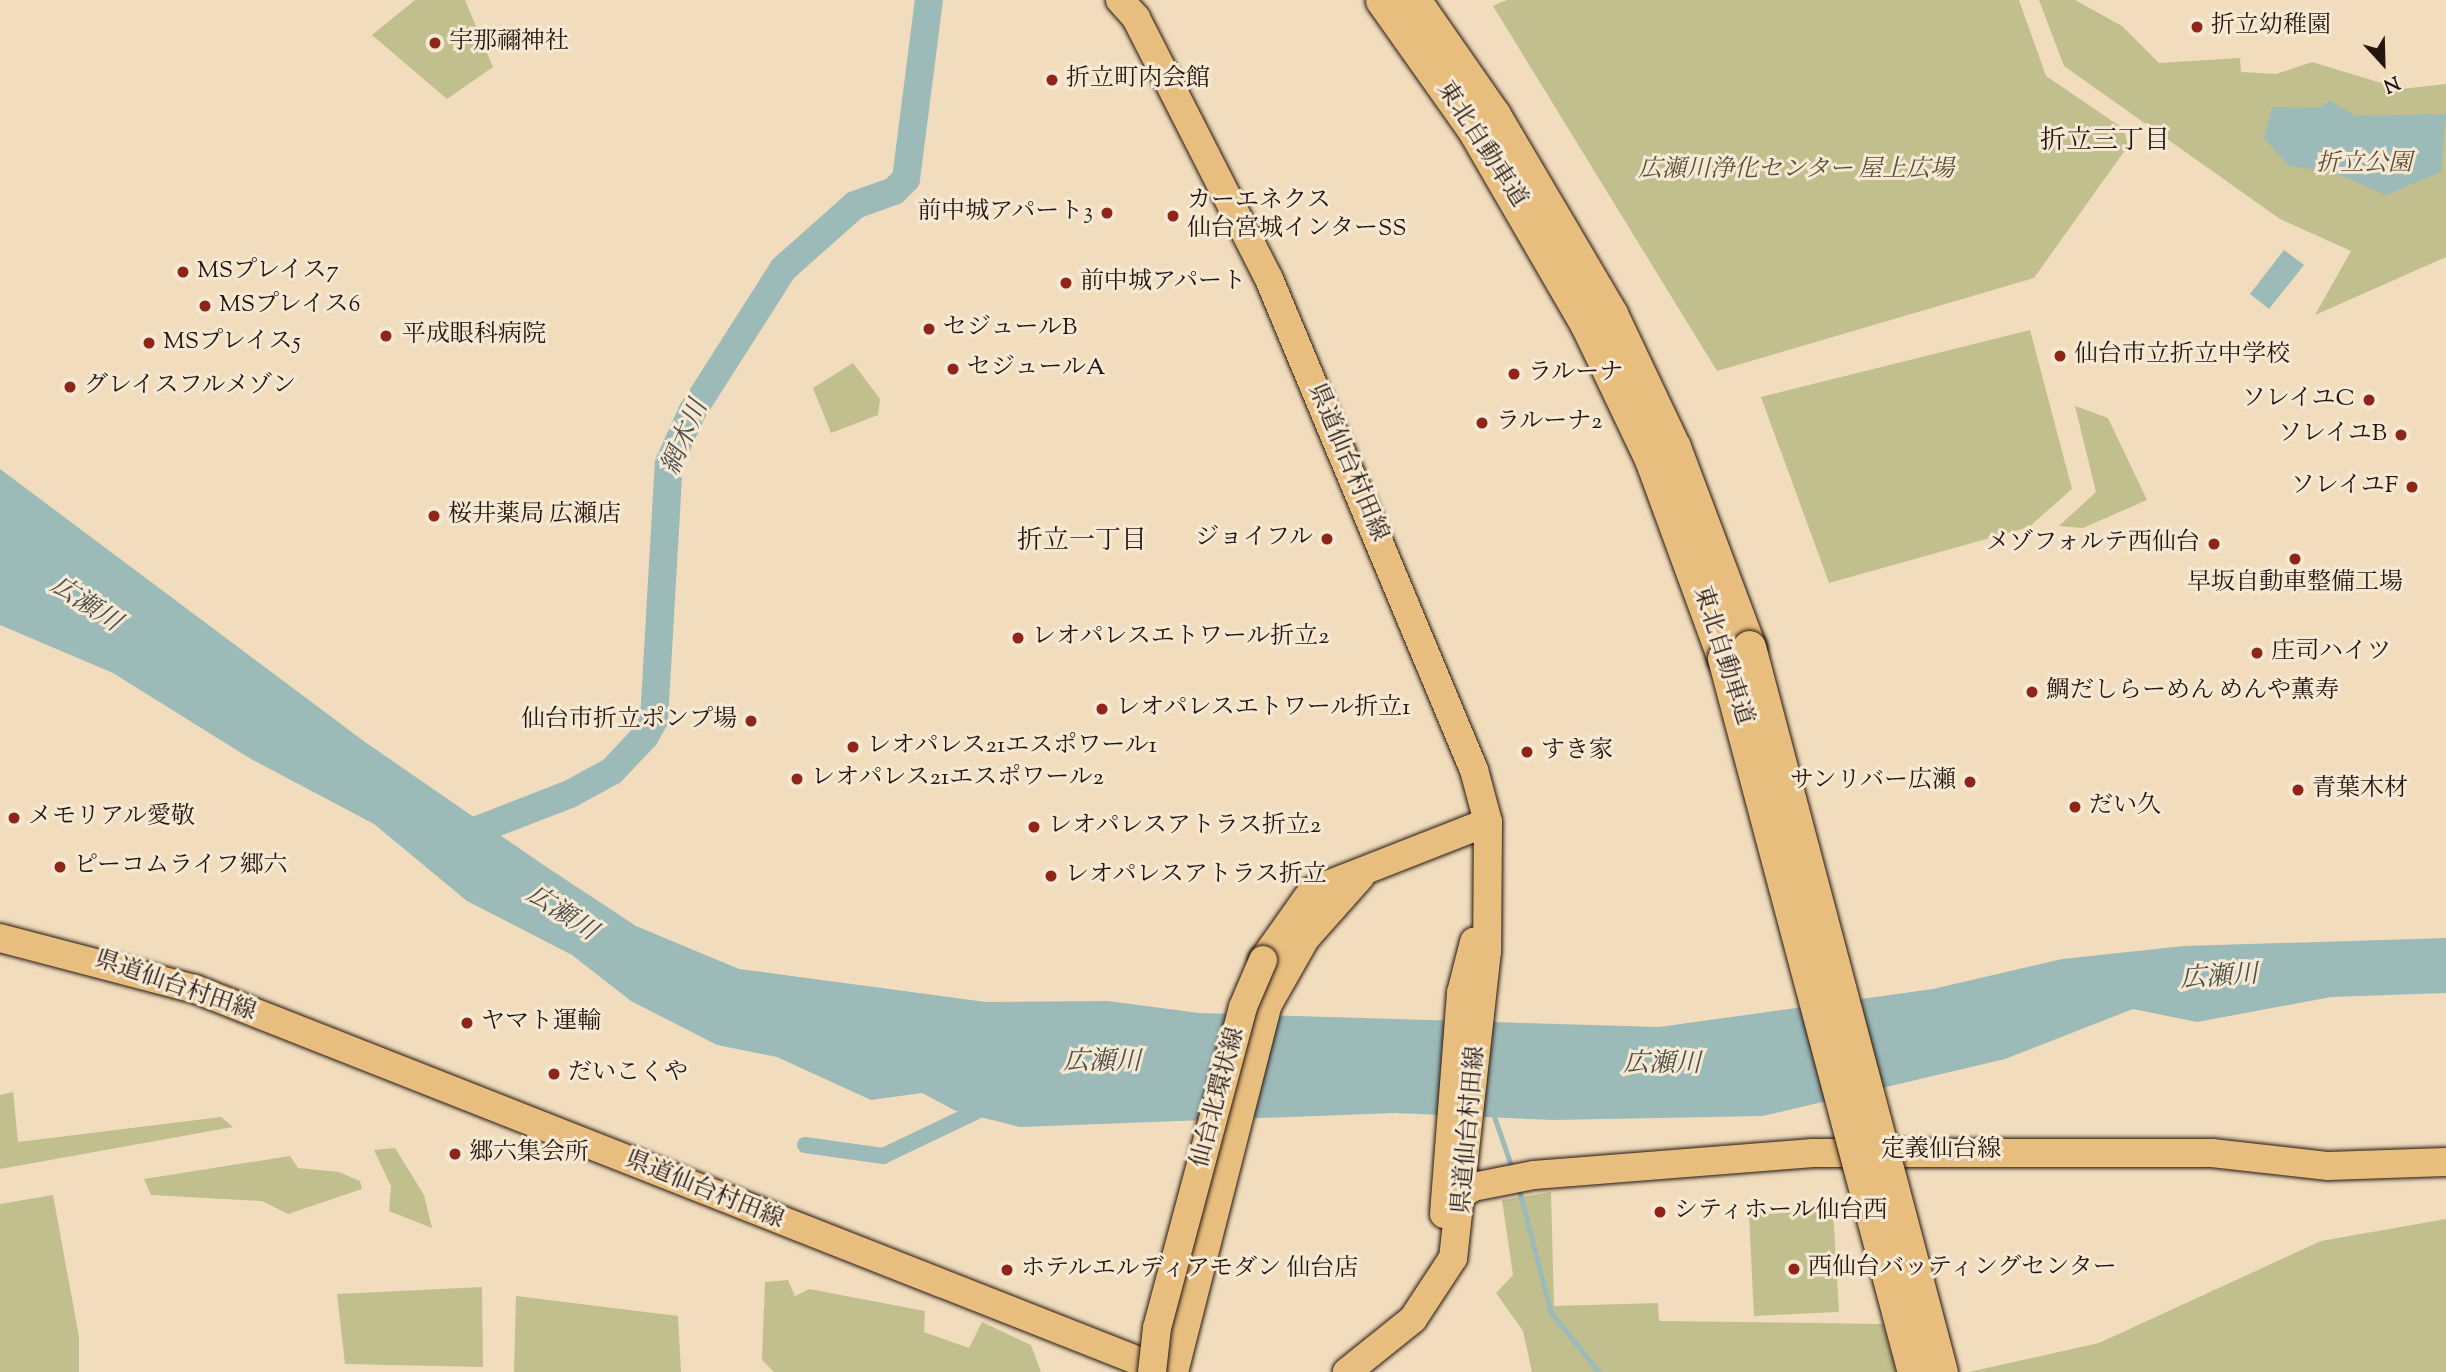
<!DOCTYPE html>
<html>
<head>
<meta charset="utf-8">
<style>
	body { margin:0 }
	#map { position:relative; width:2446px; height:1372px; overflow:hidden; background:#f1ddbd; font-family:"Sorts Mill Goudy","Noto Serif JP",serif }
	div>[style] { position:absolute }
	.green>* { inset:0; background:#c0bf8d }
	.water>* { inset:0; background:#9cbab8 }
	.stream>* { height:4.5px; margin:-2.25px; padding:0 2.25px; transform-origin:2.25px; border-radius:2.25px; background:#9cbab8 }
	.canal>* { height:16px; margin:-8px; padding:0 8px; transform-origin:8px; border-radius:8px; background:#9cbab8 }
	.river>* { height:28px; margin:-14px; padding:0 14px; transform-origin:14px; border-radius:14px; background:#9cbab8 }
	.roads { filter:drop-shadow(0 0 2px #25150e) drop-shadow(0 0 2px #25150e) }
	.major>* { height:28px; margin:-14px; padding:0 14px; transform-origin:14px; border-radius:14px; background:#e8be7e }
	.highway>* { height:33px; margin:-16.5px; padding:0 16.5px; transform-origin:16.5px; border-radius:16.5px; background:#e8be7e }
	.bridges { filter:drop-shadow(0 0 2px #25150e) drop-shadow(0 0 2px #25150e) }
	.major-bridge>* { height:28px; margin:-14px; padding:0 14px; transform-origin:14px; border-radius:14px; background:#e8be7e }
	.highway-bridge>* { height:33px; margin:-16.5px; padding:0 16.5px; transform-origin:16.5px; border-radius:16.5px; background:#e8be7e }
	.dots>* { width:19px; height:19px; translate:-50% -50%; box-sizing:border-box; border:4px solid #f6e9d4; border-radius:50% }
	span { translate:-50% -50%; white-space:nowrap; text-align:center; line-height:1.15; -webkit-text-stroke:6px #f6e9d4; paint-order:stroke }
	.poi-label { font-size:24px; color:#25150e }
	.left { translate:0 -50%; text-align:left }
	.right { translate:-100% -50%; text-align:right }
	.street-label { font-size:24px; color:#25150e }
	.park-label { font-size:24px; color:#5b503a; font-style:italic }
	.neighbourhood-label { font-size:26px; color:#25150e }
	.water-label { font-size:26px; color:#4f4f4a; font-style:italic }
	.north { position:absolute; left:2348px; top:28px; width:70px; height:70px; -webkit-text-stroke:5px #f6e9d4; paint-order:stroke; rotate:158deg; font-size:19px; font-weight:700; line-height:28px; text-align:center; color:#25150e }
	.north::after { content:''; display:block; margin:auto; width:24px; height:32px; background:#25150e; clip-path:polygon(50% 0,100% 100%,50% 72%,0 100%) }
</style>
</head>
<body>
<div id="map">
	<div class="green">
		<i style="clip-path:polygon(415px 0,465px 0,493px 67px,447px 99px,372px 35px)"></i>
		<i style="clip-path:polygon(1507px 0,2019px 0,2046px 76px,2124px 129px,2128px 146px,2034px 278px,1717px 371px,1493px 6px)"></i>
		<i style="clip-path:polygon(2039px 0,2075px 0,2122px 26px,2159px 63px,2240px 58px,2241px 72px,2276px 74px,2312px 62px,2401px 89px,2446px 84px,2446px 257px,2315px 315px,2351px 251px,2280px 219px,2064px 66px)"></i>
		<i style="clip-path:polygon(2030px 330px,2072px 489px,2029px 527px,1829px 583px,1761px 397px)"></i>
		<i style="clip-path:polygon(853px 363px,880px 399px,878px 415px,831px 433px,813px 388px)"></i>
		<i style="clip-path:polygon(2075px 406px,2108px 418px,2147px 500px,2083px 528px,2059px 526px,2096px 492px)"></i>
		<i style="clip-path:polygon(13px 1092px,18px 1142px,221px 1117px,233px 1127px,0 1169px,0 1095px)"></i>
		<i style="clip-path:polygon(395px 1148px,424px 1195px,432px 1228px,389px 1211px,391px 1186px,374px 1150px)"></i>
		<i style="clip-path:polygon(290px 1156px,298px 1168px,339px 1172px,360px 1181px,362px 1189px,288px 1214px,262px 1201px,151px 1195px,144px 1179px)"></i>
		<i style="clip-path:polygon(1551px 1192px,1554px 1306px,1658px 1303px,1659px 1321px,1883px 1324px,1896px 1372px,1532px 1372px,1523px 1331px,1496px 1293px,1513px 1275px,1502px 1200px)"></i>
		<i style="clip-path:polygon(53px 1195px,79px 1337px,79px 1372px,0 1372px,0 1204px)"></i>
		<i style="clip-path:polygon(1833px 1210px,1839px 1312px,1754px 1316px,1749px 1215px)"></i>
		<i style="clip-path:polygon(2446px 1219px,2446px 1372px,1969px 1372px,2099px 1343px,2321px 1241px)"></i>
		<i style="clip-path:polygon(788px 1280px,795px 1296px,809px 1289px,925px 1311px,924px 1332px,969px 1348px,982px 1322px,1031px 1345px,1041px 1372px,774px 1372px,762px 1360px,765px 1282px)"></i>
		<i style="clip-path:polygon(482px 1287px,483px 1367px,345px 1364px,337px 1294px)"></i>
		<i style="clip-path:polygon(516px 1296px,678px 1316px,681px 1372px,514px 1372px)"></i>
	</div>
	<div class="water">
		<i style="clip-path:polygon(2330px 101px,2356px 116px,2446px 114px,2441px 172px,2386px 195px,2333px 172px,2289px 166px,2264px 138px,2272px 107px,2318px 108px)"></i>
		<i style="clip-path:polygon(2284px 250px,2304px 265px,2269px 309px,2250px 294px)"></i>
		<i style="clip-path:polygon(0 469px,365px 742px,542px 864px,636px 926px,739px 969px,986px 1002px,1108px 1001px,1199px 1013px,1659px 1027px,1933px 989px,2062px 959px,2184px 946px,2446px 938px,2446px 993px,2331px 997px,2197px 1022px,2133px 1009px,2005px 1059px,1763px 1116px,1552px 1120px,1396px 1113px,1020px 1127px,956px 1111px,922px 1093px,871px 1100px,777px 1057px,717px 1045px,631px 1001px,572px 955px,467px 901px,374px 824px,251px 759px,113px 673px,0 625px)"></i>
	</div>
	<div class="stream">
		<i style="left:1493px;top:1112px;width:61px;rotate:71deg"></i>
		<i style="left:1519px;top:1188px;width:128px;rotate:75.5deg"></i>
		<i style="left:1551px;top:1312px;width:77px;rotate:51.3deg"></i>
	</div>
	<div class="canal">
		<i style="left:805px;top:1145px;width:79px;rotate:8deg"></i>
		<i style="left:883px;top:1156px;width:119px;rotate:-25.5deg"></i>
	</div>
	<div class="river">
		<i style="left:454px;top:839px;width:124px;rotate:-21.2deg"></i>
		<i style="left:570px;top:794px;width:48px;rotate:-28.7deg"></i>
		<i style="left:612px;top:771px;width:48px;rotate:-46.7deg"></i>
		<i style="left:645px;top:736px;width:18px;rotate:-61deg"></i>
		<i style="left:654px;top:720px;width:257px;rotate:-86.7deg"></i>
		<i style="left:669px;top:463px;width:56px;rotate:-65.7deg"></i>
		<i style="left:692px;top:412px;width:169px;rotate:-57.5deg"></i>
		<i style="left:783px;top:269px;width:96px;rotate:-41.6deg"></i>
		<i style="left:855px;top:205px;width:41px;rotate:-19.7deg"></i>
		<i style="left:894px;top:191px;width:17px;rotate:-45deg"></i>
		<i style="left:906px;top:179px;width:180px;rotate:-82.7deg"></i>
	</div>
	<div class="roads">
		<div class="major">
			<i style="left:1120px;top:0;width:24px;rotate:48deg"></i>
			<i style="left:1136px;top:18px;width:293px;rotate:63deg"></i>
			<i style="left:1269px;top:279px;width:532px;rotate:67.34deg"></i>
			<i style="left:1474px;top:770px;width:54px;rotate:74.9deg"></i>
			<i style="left:1488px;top:822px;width:129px;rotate:90.4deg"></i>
			<i style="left:1487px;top:951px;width:309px;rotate:96.3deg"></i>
			<i style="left:1453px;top:1258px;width:73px;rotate:123.3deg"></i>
			<i style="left:1413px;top:1319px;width:85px;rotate:141.2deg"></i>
			<i style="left:0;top:938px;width:202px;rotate:14.7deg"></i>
			<i style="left:195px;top:989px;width:1045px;rotate:21.51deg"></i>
			<i style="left:1263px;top:960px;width:85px;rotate:-54.6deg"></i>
			<i style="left:1312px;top:891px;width:189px;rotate:-21.4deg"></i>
			<i style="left:1452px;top:1201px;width:25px;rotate:-34deg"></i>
			<i style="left:1473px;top:1187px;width:62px;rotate:-11.1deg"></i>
			<i style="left:1534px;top:1175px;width:280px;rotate:-4.5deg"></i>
			<i style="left:1813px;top:1153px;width:399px"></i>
			<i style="left:2212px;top:1153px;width:117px;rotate:6.4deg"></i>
			<i style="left:2328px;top:1166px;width:118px;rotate:-1.9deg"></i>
			<i style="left:1444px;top:1214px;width:222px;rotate:-85.6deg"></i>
			<i style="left:1461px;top:993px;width:53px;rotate:-75.7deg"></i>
			<i style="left:1174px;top:1372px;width:378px;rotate:-75.7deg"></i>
			<i style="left:1267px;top:1006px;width:77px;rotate:-60.4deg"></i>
			<i style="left:1305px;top:939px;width:84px;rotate:-48.4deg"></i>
		</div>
		<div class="highway">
			<i style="left:1382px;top:0;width:159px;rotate:54.7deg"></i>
			<i style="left:1474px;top:130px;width:225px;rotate:59.9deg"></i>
			<i style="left:1587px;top:325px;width:148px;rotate:64.5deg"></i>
			<i style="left:1651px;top:459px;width:212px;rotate:69.9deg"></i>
			<i style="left:1414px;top:0;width:140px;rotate:55.2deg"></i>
			<i style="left:1494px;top:115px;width:231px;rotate:59.5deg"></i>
			<i style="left:1611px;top:314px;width:147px;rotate:64.7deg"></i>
			<i style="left:1674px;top:447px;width:214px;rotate:69.4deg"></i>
		</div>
	</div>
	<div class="bridges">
		<div class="major-bridge">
			<i style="left:1152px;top:1372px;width:44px;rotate:-83.5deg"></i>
			<i style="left:1157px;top:1328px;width:332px;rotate:-75deg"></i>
			<i style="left:1243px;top:1007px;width:51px;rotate:-66.9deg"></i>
		</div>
		<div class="highway-bridge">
			<i style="left:1749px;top:647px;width:750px;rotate:75.17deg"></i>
			<i style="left:1724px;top:658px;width:739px;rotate:75.1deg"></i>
		</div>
	</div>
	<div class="dots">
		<i style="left:2197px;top:27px;background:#8f2418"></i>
		<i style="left:435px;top:43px;background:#8f2418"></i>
		<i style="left:1052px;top:80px;background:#8f2418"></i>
		<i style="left:1107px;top:213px;background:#8f2418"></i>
		<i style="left:1173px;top:216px;background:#8f2418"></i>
		<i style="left:183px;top:272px;background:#8f2418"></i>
		<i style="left:1066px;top:283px;background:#8f2418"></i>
		<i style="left:205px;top:306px;background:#8f2418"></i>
		<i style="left:929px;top:329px;background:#8f2418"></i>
		<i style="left:386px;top:336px;background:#8f2418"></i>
		<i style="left:149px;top:343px;background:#8f2418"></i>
		<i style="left:2060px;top:356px;background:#8f2418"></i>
		<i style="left:953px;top:369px;background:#8f2418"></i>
		<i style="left:1514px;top:374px;background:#8f2418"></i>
		<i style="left:70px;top:387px;background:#8f2418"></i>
		<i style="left:2369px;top:400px;background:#8f2418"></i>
		<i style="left:1482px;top:423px;background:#8f2418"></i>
		<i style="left:2401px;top:435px;background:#8f2418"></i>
		<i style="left:2412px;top:487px;background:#8f2418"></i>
		<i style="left:434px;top:516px;background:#8f2418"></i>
		<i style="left:1327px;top:539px;background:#8f2418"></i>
		<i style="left:2214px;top:544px;background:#8f2418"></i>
		<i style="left:2295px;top:559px;background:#8f2418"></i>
		<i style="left:1018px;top:638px;background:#8f2418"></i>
		<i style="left:2257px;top:653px;background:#8f2418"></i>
		<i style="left:2032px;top:692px;background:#8f2418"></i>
		<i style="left:1102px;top:709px;background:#8f2418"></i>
		<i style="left:751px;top:721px;background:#8f2418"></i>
		<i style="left:853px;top:747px;background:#8f2418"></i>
		<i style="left:1527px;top:752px;background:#8f2418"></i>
		<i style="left:797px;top:779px;background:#8f2418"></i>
		<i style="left:1970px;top:782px;background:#8f2418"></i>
		<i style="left:2298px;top:790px;background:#8f2418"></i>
		<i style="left:2075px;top:807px;background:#8f2418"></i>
		<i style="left:14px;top:818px;background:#8f2418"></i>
		<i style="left:1034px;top:827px;background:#8f2418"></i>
		<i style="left:60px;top:867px;background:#8f2418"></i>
		<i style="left:1051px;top:876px;background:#8f2418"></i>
		<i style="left:467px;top:1023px;background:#8f2418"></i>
		<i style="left:554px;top:1074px;background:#8f2418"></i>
		<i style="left:455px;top:1154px;background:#8f2418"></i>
		<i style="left:1660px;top:1212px;background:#8f2418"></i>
		<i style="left:1794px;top:1269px;background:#8f2418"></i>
		<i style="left:1007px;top:1270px;background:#8f2418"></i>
	</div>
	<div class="poi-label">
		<span class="left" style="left:2211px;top:27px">折立幼稚園</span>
		<span class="left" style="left:449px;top:43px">宇那禰神社</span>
		<span class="left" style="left:1066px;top:80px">折立町内会館</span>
		<span class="left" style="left:1187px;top:216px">カーエネクス<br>仙台宮城インターSS</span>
		<span class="right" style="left:1093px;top:213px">前中城アパート3</span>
		<span class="left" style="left:197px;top:272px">MSプレイス7</span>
		<span class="left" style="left:1080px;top:283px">前中城アパート</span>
		<span class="left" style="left:219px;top:306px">MSプレイス6</span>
		<span class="left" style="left:943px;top:329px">セジュールB</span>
		<span class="left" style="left:402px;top:336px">平成眼科病院</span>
		<span class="left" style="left:163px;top:343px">MSプレイス5</span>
		<span class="left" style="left:2074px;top:356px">仙台市立折立中学校</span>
		<span class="left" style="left:967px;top:369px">セジュールA</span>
		<span class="left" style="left:1528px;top:374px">ラルーナ</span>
		<span class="left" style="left:84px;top:387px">グレイスフルメゾン</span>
		<span class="right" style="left:2355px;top:400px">ソレイユC</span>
		<span class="left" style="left:1496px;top:423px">ラルーナ2</span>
		<span class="right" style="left:2387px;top:435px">ソレイユB</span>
		<span class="right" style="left:2398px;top:487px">ソレイユF</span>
		<span class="left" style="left:448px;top:516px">桜井薬局 広瀬店</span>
		<span class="right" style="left:1313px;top:539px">ジョイフル</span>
		<span class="right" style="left:2200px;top:544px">メゾフォルテ西仙台</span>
		<span style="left:2295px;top:584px">早坂自動車整備工場</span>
		<span class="left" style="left:1032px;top:638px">レオパレスエトワール折立2</span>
		<span class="left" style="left:2271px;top:653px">庄司ハイツ</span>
		<span class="left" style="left:2046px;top:692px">鯛だしらーめん めんや薫寿</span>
		<span class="left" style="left:1116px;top:709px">レオパレスエトワール折立1</span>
		<span class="right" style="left:737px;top:721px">仙台市折立ポンプ場</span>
		<span class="left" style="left:867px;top:747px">レオパレス21エスポワール1</span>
		<span class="left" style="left:1541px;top:752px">すき家</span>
		<span class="left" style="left:811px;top:779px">レオパレス21エスポワール2</span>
		<span class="right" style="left:1956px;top:782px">サンリバー広瀬</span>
		<span class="left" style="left:2312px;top:790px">青葉木材</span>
		<span class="left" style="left:2089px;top:807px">だい久</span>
		<span class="left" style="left:28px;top:818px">メモリアル愛敬</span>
		<span class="left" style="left:1048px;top:827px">レオパレスアトラス折立2</span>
		<span class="left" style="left:74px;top:867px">ピーコムライフ郷六</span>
		<span class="left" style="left:1065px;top:876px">レオパレスアトラス折立</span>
		<span class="left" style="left:481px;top:1023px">ヤマト運輸</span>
		<span class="left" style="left:568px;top:1074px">だいこくや</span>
		<span class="left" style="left:469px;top:1154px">郷六集会所</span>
		<span class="left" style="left:1674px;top:1212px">シティホール仙台西</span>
		<span class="left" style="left:1808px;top:1269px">西仙台バッティングセンター</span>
		<span class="left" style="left:1021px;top:1270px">ホテルエルディアモダン 仙台店</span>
	</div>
	<div class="street-label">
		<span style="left:1481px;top:145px;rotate:57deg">東北自動車道</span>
		<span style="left:1347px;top:463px;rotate:67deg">県道仙台村田線</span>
		<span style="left:1722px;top:656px;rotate:72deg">東北自動車道</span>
		<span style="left:175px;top:987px;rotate:19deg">県道仙台村田線</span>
		<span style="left:1219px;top:1098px;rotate:-75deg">仙台北環状線</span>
		<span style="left:1470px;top:1130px;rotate:-85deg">県道仙台村田線</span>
		<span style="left:1941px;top:1151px">定義仙台線</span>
		<span style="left:704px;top:1191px;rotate:22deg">県道仙台村田線</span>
	</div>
	<div class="park-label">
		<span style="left:2364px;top:165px">折立公園</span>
		<span style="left:1796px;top:171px">広瀬川浄化センター 屋上広場</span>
	</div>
	<div class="neighbourhood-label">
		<span style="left:2105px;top:142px">折立三丁目</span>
		<span style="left:1082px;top:542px">折立一丁目</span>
	</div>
	<div class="water-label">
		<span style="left:686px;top:438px;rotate:-67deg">網木川</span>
		<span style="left:85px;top:605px;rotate:33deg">広瀬川</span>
		<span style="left:561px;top:914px;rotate:33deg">広瀬川</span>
		<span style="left:2219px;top:978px;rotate:-4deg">広瀬川</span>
		<span style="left:1102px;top:1063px">広瀬川</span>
		<span style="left:1662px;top:1065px">広瀬川</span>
	</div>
	<div class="north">N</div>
</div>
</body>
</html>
